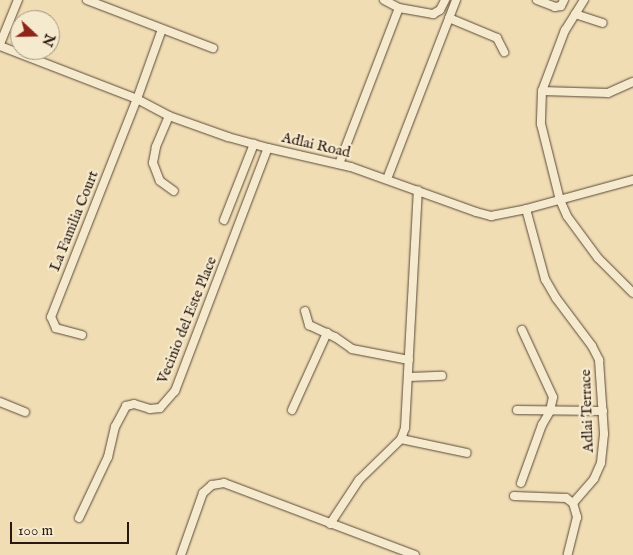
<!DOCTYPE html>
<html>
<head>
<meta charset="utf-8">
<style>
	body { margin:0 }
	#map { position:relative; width:633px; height:555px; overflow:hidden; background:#f0ddb4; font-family:"IM FELL English",serif }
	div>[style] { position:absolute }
	.roads { filter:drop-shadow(0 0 1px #5b4938) drop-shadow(0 0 1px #5b4938) }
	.minor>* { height:8px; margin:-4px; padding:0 4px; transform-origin:4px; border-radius:4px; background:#f5e9ce }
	span { translate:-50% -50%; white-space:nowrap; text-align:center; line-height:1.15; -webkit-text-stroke:4.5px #f5e9ce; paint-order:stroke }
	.street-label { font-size:15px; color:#29180f }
	.north { position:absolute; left:10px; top:10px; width:50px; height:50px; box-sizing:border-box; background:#f5e9ce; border:1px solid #a39582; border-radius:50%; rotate:111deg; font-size:14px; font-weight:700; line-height:20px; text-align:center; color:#29180f }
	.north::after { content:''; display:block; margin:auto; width:18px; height:22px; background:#8f2418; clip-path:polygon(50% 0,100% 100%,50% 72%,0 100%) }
	.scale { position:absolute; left:10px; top:522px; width:119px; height:22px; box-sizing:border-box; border:2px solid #29180f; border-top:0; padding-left:6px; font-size:15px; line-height:18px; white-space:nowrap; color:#29180f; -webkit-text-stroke:4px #f5e9ce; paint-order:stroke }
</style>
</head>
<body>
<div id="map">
	<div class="roads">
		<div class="minor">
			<i style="left:87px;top:0;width:135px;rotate:20.9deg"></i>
			<i style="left:384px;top:0;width:17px;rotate:28deg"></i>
			<i style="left:399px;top:8px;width:35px;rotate:10deg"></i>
			<i style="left:433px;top:14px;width:8px;rotate:-30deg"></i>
			<i style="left:440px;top:10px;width:11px;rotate:-63deg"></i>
			<i style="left:537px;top:0;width:19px;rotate:21deg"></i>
			<i style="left:555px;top:7px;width:6px;rotate:-9deg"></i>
			<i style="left:561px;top:6px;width:7px;rotate:-63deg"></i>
			<i style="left:584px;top:0;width:36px;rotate:122deg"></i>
			<i style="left:565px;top:30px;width:65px;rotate:110.7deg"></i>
			<i style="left:542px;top:91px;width:33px;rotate:92deg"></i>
			<i style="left:541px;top:124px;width:78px;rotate:76deg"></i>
			<i style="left:560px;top:200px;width:17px;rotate:66deg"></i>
			<i style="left:567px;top:216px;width:52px;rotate:53.6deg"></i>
			<i style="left:598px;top:258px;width:49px;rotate:45deg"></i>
			<i style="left:575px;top:14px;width:29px;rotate:18deg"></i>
			<i style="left:449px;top:18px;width:52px;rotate:22.6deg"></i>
			<i style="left:497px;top:38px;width:16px;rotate:63deg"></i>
			<i style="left:0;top:44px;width:48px;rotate:-67.8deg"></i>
			<i style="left:0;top:46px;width:147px;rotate:21.1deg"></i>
			<i style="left:137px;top:99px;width:36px;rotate:28deg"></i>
			<i style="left:169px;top:116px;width:63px;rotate:19.6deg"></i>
			<i style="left:228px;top:137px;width:41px;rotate:15.4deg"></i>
			<i style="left:268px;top:148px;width:85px;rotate:12.9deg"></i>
			<i style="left:351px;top:167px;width:133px;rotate:19.8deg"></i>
			<i style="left:476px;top:212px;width:16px;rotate:15deg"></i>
			<i style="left:491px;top:216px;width:36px;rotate:-11deg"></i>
			<i style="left:526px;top:209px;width:111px;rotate:-15.2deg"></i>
			<i style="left:542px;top:91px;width:66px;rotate:1.7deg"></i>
			<i style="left:608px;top:93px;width:27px;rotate:-24deg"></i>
			<i style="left:169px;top:116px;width:34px;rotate:113deg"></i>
			<i style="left:156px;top:147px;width:16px;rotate:101deg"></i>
			<i style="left:153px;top:163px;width:19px;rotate:69deg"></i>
			<i style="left:160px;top:181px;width:17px;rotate:36deg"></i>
			<i style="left:339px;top:164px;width:167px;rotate:-69deg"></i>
			<i style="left:387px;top:179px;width:192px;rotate:-68.9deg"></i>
			<i style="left:526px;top:209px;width:73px;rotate:74.8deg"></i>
			<i style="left:545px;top:279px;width:22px;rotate:60deg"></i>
			<i style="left:556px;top:298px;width:60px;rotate:53.1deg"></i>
			<i style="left:592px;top:346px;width:16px;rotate:63deg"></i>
			<i style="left:599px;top:360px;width:74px;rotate:86.1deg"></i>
			<i style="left:604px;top:434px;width:29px;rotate:96deg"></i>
			<i style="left:601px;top:463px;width:17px;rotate:114deg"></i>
			<i style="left:594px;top:479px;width:32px;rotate:131deg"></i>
			<i style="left:224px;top:220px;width:82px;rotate:-68.5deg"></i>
			<i style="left:305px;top:311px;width:15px;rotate:74deg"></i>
			<i style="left:309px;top:325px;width:29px;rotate:25deg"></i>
			<i style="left:335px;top:337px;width:21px;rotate:35deg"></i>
			<i style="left:352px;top:349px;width:58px;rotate:10.9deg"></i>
			<i style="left:82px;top:335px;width:27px;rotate:-165deg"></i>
			<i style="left:56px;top:328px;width:12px;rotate:-114deg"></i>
			<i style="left:51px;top:317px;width:234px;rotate:-68.5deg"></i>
			<i style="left:137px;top:99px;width:74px;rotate:-70.3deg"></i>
			<i style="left:409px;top:377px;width:33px;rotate:-2deg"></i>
			<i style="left:0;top:402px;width:27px;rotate:22deg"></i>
			<i style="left:292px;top:410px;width:85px;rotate:-65.6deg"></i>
			<i style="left:517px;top:410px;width:86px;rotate:0.7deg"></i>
			<i style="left:401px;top:439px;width:12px;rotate:-70deg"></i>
			<i style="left:405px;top:428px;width:238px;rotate:-86.9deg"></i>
			<i style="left:521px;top:483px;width:62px;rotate:-70.1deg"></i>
			<i style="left:542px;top:425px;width:16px;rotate:-60deg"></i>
			<i style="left:550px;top:411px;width:14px;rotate:-78deg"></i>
			<i style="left:553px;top:397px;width:74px;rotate:-114.8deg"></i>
			<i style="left:514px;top:496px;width:52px;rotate:2.2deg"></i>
			<i style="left:566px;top:498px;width:9px;rotate:36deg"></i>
			<i style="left:573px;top:503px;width:15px;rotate:74deg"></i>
			<i style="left:577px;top:517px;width:38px;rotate:104deg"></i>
			<i style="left:79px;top:518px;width:68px;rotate:-64.6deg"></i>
			<i style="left:108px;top:457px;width:31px;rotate:-77deg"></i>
			<i style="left:115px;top:427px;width:24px;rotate:-62deg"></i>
			<i style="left:126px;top:406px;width:8px;rotate:-14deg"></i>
			<i style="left:134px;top:404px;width:17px;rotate:17deg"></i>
			<i style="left:150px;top:409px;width:10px;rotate:-6deg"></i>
			<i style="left:160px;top:408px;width:23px;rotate:-49deg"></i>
			<i style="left:175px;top:391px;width:260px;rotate:-69.1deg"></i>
			<i style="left:330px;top:524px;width:53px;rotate:-56.6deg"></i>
			<i style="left:359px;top:480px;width:59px;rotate:-44.3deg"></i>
			<i style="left:401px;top:439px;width:67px;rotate:12deg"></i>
			<i style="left:181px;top:555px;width:66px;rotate:-70.5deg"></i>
			<i style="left:203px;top:493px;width:12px;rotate:-42deg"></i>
			<i style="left:212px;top:485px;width:12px;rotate:-9deg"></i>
			<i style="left:224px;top:483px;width:204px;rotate:20.7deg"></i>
		</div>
	</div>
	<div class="street-label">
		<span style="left:316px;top:145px;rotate:13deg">Adlai Road</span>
		<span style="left:74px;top:221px;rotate:-68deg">La Familia Court</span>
		<span style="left:187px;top:320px;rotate:-68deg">Vecinio del Este Place</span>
		<span style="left:587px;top:411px;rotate:-92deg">Adlai Terrace</span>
	</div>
	<div class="north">N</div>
	<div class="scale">100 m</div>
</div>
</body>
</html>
